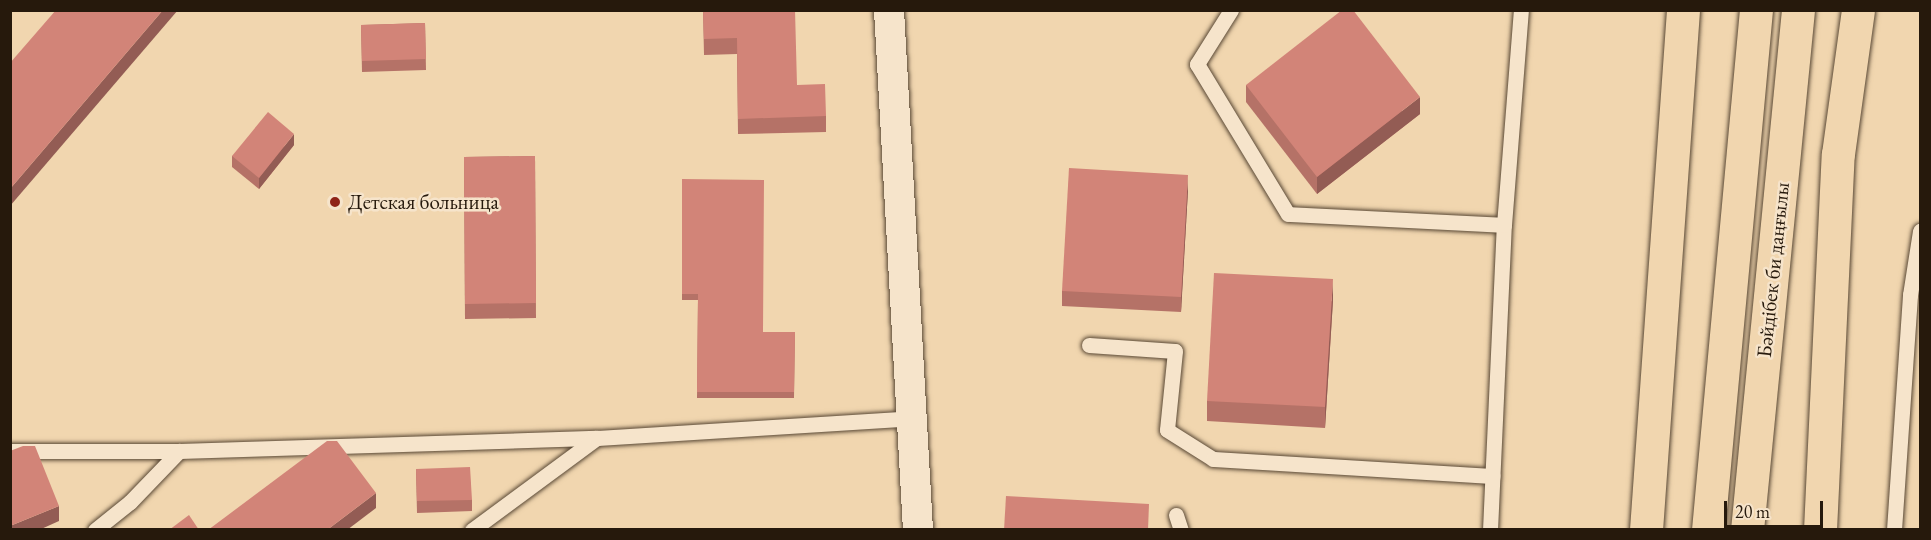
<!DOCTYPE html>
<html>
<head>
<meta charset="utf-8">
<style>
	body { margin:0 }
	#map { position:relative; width:1931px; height:540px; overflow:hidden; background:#f1d6af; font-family:"EB Garamond",serif }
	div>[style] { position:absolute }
	.roads { filter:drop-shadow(0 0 2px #594835) drop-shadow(0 0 2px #594835) }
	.lane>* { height:15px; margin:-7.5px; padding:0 7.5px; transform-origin:7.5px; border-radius:7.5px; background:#f6e4cb }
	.street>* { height:30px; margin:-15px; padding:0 15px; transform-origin:15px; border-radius:15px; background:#f6e4cb }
	.primary>* { height:33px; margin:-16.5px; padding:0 16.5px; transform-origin:16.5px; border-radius:16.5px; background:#f1d6af }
	.wall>* { inset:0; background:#b57267 }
	.shaded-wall>* { inset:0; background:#935c54 }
	.building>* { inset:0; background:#d28478 }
	.dots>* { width:16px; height:16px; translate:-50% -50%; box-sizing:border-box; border:3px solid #f6e4cb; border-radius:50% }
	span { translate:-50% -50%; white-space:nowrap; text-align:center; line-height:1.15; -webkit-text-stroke:5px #f6e4cb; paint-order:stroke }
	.poi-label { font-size:21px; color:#26190c }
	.left { translate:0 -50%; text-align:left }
	.street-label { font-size:21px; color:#26190c }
	.frame { position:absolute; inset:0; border:12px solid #26190c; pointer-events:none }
	.scale { position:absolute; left:1724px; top:501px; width:99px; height:27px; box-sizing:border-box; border:3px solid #26190c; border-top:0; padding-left:8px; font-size:18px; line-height:21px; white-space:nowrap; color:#26190c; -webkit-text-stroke:4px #f6e4cb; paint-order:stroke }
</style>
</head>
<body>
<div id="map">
	<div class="roads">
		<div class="lane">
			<i style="left:1231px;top:10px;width:64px;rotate:122.2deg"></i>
			<i style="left:1197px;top:64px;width:175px;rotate:58.8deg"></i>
			<i style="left:1288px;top:214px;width:216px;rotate:2.9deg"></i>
			<i style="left:1089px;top:345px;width:86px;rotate:4deg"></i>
			<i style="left:1175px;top:351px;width:79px;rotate:95.8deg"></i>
			<i style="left:1167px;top:430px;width:54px;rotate:32.2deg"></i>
			<i style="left:1213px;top:459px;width:280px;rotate:3.5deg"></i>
			<i style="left:10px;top:451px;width:169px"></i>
			<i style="left:179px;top:451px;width:418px;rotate:-1.8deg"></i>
			<i style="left:1176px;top:515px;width:16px;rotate:72deg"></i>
			<i style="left:95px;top:530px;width:45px;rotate:-38.7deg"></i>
			<i style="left:130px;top:502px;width:71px;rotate:-46.1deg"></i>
			<i style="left:472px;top:530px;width:155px;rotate:-36.4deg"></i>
			<i style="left:597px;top:438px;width:316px;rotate:-3.6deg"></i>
			<i style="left:1490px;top:530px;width:305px;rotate:-87.4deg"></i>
			<i style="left:1504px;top:225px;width:216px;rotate:-85.5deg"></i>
			<i style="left:1894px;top:530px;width:236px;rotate:-86.1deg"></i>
			<i style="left:1910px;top:295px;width:65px;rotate:-81.1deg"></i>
		</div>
		<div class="street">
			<i style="left:889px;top:10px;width:521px;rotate:86.81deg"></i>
		</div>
		<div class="primary">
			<i style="left:1646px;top:530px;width:521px;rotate:-85.93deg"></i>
			<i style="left:1708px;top:530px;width:522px;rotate:-84.73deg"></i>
			<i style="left:1747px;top:530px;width:522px;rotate:-84.4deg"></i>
			<i style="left:1820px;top:530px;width:376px;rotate:-87.3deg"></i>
			<i style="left:1838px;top:154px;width:145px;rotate:-82.1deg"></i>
		</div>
	</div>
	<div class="wall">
		<i style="clip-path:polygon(703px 10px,797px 85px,826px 116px,826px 132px,738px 134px,737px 54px,704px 55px)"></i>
		<i style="clip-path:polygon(425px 23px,426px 70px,362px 72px,361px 25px)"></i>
		<i style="clip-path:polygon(1246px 85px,1420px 114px,1317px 194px,1246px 102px)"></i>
		<i style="clip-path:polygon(294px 145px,259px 189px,232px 167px,232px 156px)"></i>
		<i style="clip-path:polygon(535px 156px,536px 318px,465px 319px,464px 157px)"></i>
		<i style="clip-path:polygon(682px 179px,763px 332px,795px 332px,794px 398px,697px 398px,698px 300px,682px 300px)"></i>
		<i style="clip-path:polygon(1188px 190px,1181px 312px,1062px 306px,1062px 291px)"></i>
		<i style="clip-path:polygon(1333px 300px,1325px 428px,1207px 421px,1207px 401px)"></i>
		<i style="clip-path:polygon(416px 469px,472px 500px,472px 511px,417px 513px)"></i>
	</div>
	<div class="shaded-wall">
		<i style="clip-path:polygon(163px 10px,178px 10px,10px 206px,10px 189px)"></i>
		<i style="clip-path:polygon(1420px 97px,1420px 114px,1317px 194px,1317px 177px)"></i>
		<i style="clip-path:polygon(294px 134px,294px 145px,259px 189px,259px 178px)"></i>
		<i style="clip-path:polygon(1188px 175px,1188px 190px,1181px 312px,1181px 297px)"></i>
		<i style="clip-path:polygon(1333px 279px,1333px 300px,1325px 428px,1325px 407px)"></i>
		<i style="clip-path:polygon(376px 493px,376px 508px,347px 530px,327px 530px)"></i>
		<i style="clip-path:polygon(59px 506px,59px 521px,39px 530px,10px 530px,10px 526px)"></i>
	</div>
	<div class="building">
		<i style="clip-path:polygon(56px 10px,163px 10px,10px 189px,10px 63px)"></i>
		<i style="clip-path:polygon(703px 10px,795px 10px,797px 85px,825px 84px,826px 116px,738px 119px,737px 38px,704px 39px)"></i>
		<i style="clip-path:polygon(1342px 10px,1353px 10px,1420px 97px,1317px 177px,1246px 85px)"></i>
		<i style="clip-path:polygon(425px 23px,426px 59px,362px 61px,361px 25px)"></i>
		<i style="clip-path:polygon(268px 112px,294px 134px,259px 178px,232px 156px)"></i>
		<i style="clip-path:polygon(535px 156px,536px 303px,465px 304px,464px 157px)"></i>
		<i style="clip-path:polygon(1069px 168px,1188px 175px,1181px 297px,1062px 291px)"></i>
		<i style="clip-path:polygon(682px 179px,764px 180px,763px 332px,795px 332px,794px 392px,697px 392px,698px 294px,682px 294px)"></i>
		<i style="clip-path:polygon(1214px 273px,1333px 279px,1325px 407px,1207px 401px)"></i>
		<i style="clip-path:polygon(327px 441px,337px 441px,376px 493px,327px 530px,208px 530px)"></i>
		<i style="clip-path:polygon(23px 446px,35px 446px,59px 506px,10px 526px,10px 451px)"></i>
		<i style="clip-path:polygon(470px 467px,472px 500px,417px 501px,416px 469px)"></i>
		<i style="clip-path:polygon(1006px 496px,1149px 504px,1148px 530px,1004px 530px)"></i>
		<i style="clip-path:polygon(189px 515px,199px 530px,169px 530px)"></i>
	</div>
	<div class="dots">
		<i style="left:335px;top:202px;background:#8f2418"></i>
	</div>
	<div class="poi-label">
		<span class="left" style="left:348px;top:202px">Детская больница</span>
	</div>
	<div class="street-label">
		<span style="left:1773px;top:270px;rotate:-84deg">Бәйдібек би даңғылы</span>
	</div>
	<div class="frame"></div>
	<div class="scale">20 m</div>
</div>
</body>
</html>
